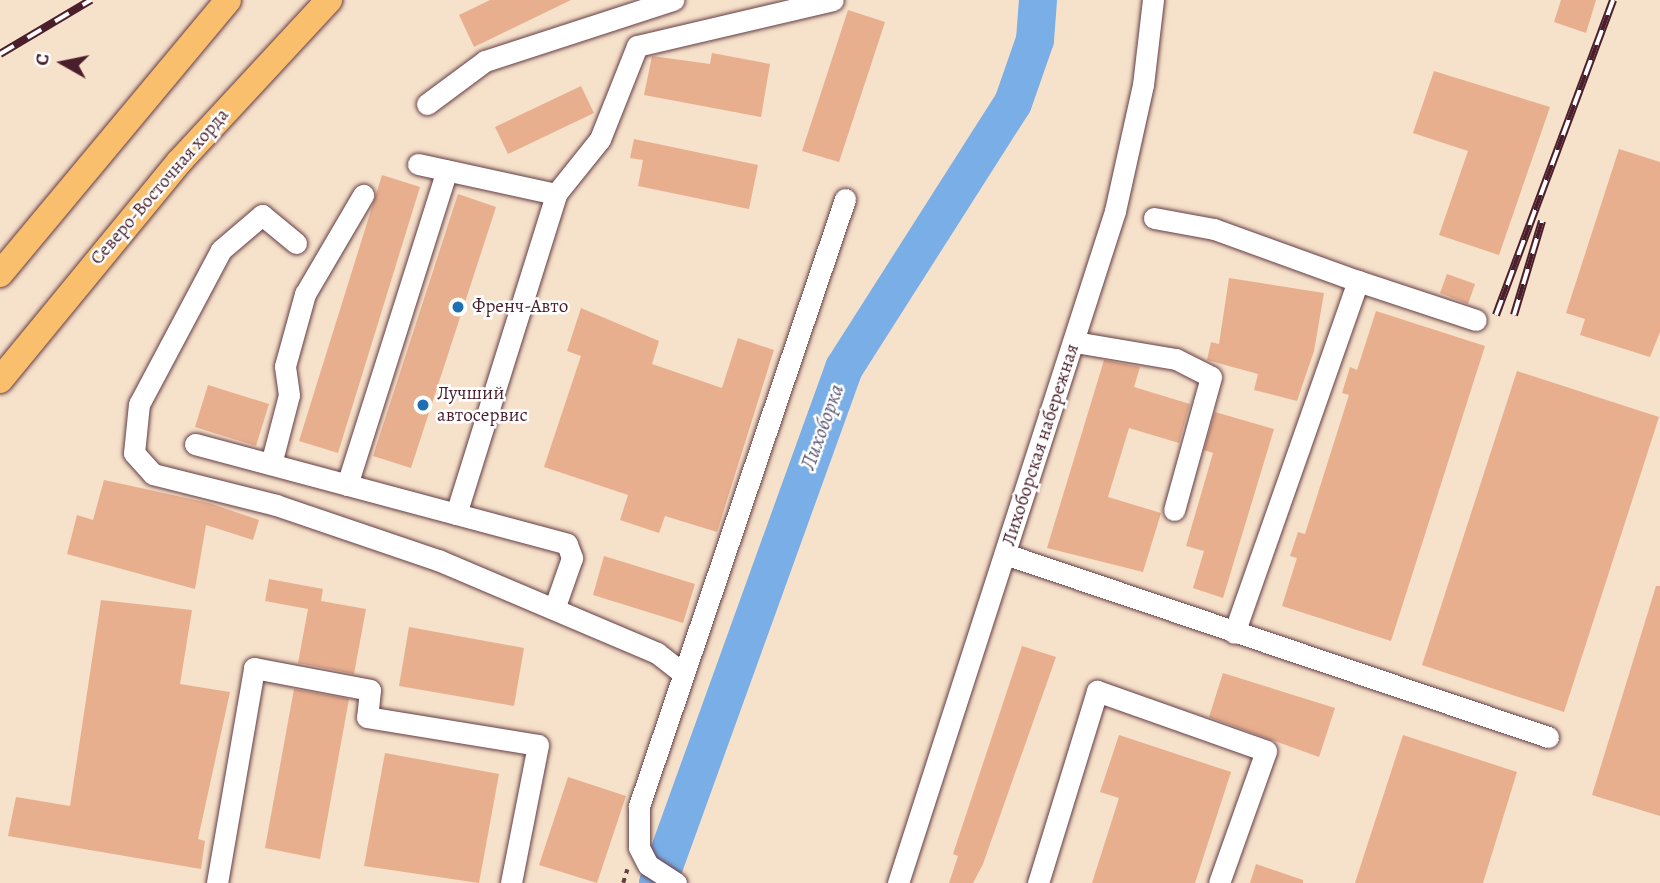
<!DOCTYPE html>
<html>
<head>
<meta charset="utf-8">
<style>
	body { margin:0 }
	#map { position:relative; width:1660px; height:883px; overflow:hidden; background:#f6e1ca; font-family:Alegreya,serif }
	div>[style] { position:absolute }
	.river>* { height:38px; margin:-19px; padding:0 19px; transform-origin:19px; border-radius:19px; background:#7aaee7 }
	.building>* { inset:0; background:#e8af8f }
	.path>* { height:3.5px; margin-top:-1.75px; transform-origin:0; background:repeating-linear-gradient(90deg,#643c43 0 5px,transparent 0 10px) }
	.roads { filter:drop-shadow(0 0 2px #643c43) drop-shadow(0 0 2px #643c43) }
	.minor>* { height:21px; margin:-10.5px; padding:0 10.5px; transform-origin:10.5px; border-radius:10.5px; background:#fff }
	.major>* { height:26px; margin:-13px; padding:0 13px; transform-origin:13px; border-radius:13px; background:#f9bf6d }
	.rail>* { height:8px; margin-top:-4px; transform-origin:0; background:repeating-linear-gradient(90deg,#fff 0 16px,#4a1f2b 0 32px); box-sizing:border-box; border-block:2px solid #4a1f2b }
	.dots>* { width:19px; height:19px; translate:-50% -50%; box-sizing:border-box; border:4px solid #fff; border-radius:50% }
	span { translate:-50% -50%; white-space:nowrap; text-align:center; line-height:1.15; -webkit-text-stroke:5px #fff; paint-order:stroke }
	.street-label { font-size:19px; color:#4a1f2b }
	.poi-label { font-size:19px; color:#4a1f2b }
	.left { translate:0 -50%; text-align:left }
	.water-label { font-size:21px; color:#5d5876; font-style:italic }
	.north { position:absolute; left:28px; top:28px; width:70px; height:70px; -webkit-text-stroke:5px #fff; paint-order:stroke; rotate:279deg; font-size:19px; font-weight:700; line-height:28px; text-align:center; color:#4a1f2b }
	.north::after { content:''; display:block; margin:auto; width:24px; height:32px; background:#4a1f2b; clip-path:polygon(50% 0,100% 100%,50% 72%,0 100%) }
</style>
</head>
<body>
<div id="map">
	<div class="river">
		<i style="left:658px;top:883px;width:548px;rotate:-70.14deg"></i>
		<i style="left:844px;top:368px;width:314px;rotate:-57.5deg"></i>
		<i style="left:1013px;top:103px;width:67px;rotate:-70.8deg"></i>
		<i style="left:1035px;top:40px;width:40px;rotate:-85.7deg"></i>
	</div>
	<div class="building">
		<i style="clip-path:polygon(490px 0,571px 0,474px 47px,459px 15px)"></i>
		<i style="clip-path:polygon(1561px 0,1596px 0,1586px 33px,1554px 22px)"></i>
		<i style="clip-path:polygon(848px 10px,885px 22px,839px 162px,802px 151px)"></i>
		<i style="clip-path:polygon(712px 53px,770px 64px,761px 117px,644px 95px,652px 56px,710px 64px)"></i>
		<i style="clip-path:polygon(1434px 71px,1550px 107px,1499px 255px,1439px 235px,1468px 151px,1413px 133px)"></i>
		<i style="clip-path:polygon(581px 86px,594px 113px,508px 154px,495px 127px)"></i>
		<i style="clip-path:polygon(634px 139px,758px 165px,749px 209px,638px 186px,643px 160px,630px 158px)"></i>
		<i style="clip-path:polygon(1619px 149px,1660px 162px,1660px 332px,1650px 357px,1580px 335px,1585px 319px,1566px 313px)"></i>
		<i style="clip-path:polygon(382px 175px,420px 187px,338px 453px,299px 441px)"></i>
		<i style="clip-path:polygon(458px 194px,496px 207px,411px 468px,373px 456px)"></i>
		<i style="clip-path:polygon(1447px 274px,1475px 284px,1468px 304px,1440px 293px)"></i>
		<i style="clip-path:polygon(1229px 278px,1324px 293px,1314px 351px,1297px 401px,1254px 390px,1258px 374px,1207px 360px,1211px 342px,1219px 344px)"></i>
		<i style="clip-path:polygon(581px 308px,659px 341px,652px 364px,722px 388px,738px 338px,774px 350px,717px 532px,665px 516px,659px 533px,620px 520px,628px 495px,544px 467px,581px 356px,567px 351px)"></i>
		<i style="clip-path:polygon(1376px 311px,1485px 346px,1391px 641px,1282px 606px,1297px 558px,1290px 556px,1298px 532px,1305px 534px,1349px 395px,1342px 393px,1350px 367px,1357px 370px)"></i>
		<i style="clip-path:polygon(1104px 360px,1140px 367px,1134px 387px,1190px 404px,1179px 443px,1129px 428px,1108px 497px,1161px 513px,1143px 572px,1047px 548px)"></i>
		<i style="clip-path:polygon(1517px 371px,1659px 417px,1564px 712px,1422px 665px)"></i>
		<i style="clip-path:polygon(208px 385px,269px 404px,256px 446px,195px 427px)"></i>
		<i style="clip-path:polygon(1215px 412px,1274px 429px,1223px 598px,1193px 588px,1204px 551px,1186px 546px,1213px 453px,1204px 450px)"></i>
		<i style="clip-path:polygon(104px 480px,209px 503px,259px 520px,253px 540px,206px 525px,195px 589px,67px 554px,77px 515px,93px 520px)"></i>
		<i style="clip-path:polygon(604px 556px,695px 584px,683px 623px,593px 595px)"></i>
		<i style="clip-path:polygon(269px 579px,323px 589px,321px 601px,366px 609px,354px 674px,298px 663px,308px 609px,265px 601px)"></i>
		<i style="clip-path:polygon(1656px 586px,1660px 586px,1660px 816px,1592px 795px)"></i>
		<i style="clip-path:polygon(101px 600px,192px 610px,180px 684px,230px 692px,198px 839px,205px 841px,201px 869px,8px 836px,16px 797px,70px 806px)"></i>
		<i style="clip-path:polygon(409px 627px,524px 648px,514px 706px,399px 686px)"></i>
		<i style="clip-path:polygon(1022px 646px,1056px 657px,983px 864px,973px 883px,949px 883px,958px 856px,953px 854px)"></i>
		<i style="clip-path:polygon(1223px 673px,1335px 708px,1319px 757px,1209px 717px)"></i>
		<i style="clip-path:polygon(294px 689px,349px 699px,320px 859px,265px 848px)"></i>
		<i style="clip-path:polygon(1119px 735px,1231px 772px,1195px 883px,1092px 883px,1119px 798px,1100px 792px)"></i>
		<i style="clip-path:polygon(1403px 735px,1517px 772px,1483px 883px,1355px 883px)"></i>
		<i style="clip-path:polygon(385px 753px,499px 774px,479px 883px,364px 866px)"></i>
		<i style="clip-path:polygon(568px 777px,626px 796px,597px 883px,539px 865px)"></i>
		<i style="clip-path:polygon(1256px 864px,1303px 880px,1303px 883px,1250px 883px)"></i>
	</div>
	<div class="path">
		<i style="left:623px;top:883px;width:14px;rotate:-73deg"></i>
	</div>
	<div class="roads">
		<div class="minor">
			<i style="left:427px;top:104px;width:72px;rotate:-36.6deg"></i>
			<i style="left:485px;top:61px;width:198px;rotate:-18deg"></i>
			<i style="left:418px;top:164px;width:141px;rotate:12.3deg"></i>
			<i style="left:1154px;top:218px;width:61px;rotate:10.4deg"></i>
			<i style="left:1214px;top:229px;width:153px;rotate:19.9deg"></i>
			<i style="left:1358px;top:281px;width:373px;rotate:109.4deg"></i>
			<i style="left:296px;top:243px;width:44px;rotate:-140.5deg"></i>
			<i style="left:262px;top:215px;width:54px;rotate:139.5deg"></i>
			<i style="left:221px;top:250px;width:174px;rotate:118deg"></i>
			<i style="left:139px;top:404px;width:49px;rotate:95.8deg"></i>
			<i style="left:134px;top:453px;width:28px;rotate:48deg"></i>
			<i style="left:153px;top:474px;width:127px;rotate:14.1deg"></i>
			<i style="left:276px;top:505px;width:171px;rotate:18.8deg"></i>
			<i style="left:438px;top:560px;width:238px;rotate:23deg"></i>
			<i style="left:657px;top:653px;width:34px;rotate:38deg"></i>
			<i style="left:1358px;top:281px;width:124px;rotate:18.3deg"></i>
			<i style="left:1075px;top:342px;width:102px;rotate:9.6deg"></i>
			<i style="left:1176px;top:359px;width:39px;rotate:27deg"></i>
			<i style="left:1211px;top:377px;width:138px;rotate:105.5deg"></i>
			<i style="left:195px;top:444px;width:385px;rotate:15deg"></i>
			<i style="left:567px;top:544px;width:15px;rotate:70deg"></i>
			<i style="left:572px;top:558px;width:54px;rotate:109.4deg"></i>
			<i style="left:271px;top:464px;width:71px;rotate:-75.4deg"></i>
			<i style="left:289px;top:395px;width:29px;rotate:-98deg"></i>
			<i style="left:285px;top:366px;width:75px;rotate:-74.5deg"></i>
			<i style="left:305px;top:294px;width:115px;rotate:-59.6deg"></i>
			<i style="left:347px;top:485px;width:330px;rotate:-72.4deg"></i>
			<i style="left:456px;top:514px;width:335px;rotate:-72.6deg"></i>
			<i style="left:556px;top:194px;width:70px;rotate:-51.3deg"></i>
			<i style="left:600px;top:139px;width:100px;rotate:-68.3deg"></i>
			<i style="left:637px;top:46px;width:201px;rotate:-13.2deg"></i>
			<i style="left:1005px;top:554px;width:573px;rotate:18.62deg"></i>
			<i style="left:217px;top:883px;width:218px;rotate:-80.2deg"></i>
			<i style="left:254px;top:668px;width:118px;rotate:10.7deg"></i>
			<i style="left:370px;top:690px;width:27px;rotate:96deg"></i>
			<i style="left:367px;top:717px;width:173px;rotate:9.3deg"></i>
			<i style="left:538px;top:745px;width:141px;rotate:101.1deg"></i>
			<i style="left:676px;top:883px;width:33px;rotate:-147deg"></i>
			<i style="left:648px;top:865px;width:20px;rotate:-117deg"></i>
			<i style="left:639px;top:847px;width:41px;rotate:-90deg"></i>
			<i style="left:639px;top:806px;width:641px;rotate:-71.25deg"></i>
			<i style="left:898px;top:883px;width:706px;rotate:-72.1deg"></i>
			<i style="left:1115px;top:211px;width:129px;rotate:-77.5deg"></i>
			<i style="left:1143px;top:85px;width:86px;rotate:-83.3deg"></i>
			<i style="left:1038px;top:883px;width:201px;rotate:-72.9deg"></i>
			<i style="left:1097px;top:691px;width:179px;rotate:19.5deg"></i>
			<i style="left:1266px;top:751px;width:140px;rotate:109.6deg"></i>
		</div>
		<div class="major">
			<i style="left:0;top:274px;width:356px;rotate:-50.2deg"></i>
			<i style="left:0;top:380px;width:282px;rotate:-50.6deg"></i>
			<i style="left:179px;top:162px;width:221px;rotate:-47.2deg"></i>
		</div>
	</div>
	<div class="rail">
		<i style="left:0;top:54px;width:106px;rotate:-30.7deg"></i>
		<i style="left:1496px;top:315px;width:336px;rotate:-69.6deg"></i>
		<i style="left:1514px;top:315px;width:98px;rotate:-73.4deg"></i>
	</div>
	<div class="dots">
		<i style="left:458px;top:307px;background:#1f6fb2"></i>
		<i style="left:423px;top:405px;background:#1f6fb2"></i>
	</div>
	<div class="street-label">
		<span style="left:160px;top:187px;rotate:-49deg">Северо-Восточная хорда</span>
		<span style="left:1041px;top:445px;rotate:-72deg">Лихоборская набережная</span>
	</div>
	<div class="poi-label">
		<span class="left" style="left:472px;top:307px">Френч-Авто</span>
		<span class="left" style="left:437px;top:405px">Лучший<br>автосервис</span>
	</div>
	<div class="water-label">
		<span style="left:822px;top:427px;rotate:-70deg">Лихоборка</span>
	</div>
	<div class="north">С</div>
</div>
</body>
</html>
